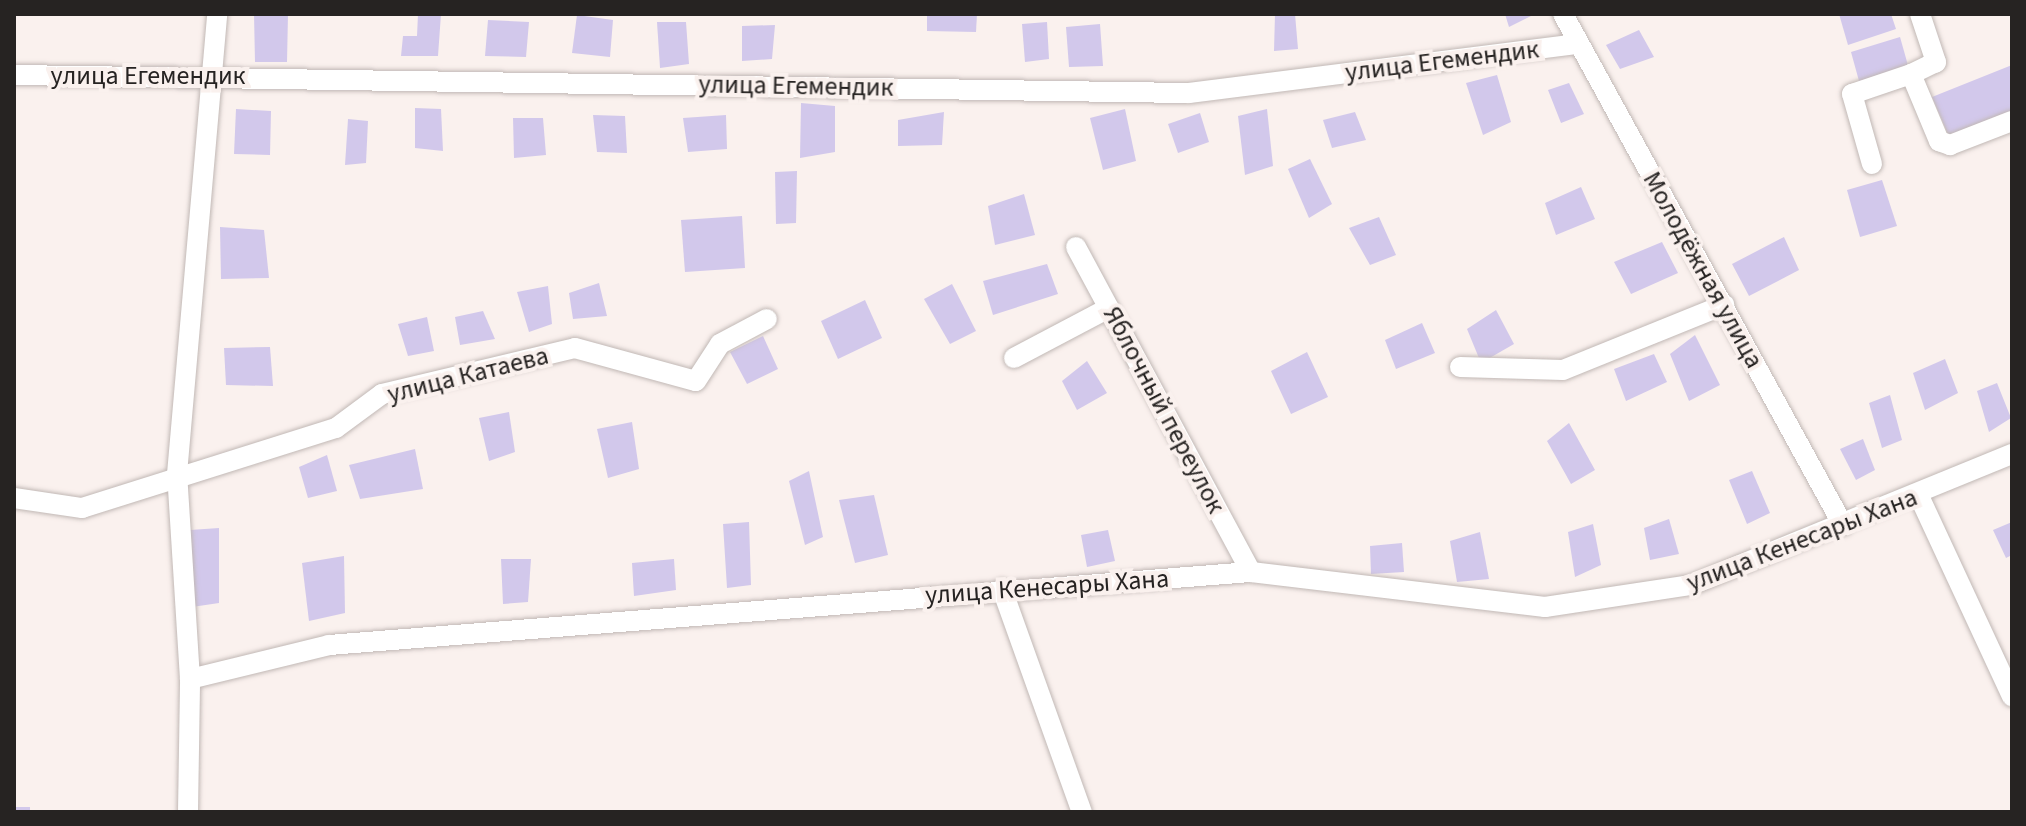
<!DOCTYPE html>
<html>
<head>
<meta charset="utf-8">
<style>
	body { margin:0 }
	#map { position:relative; width:2026px; height:826px; overflow:hidden; background:#faf1ee; font-family:"Source Sans 3",sans-serif }
	div>[style] { position:absolute }
	.building>* { inset:0; background:#d2c8eb }
	.roads { filter:drop-shadow(0 0 2px #c1b8b5) drop-shadow(0 0 2px #c1b8b5) }
	.minor>* { height:20px; margin:-10px; padding:0 10px; transform-origin:10px; border-radius:10px; background:#fff }
	span { translate:-50% -50%; white-space:nowrap; text-align:center; line-height:1.15; -webkit-text-stroke:8px #faf1ee; paint-order:stroke }
	.street-label { font-size:26px; color:#262322 }
	.frame { position:absolute; inset:0; border:16px solid #262322; pointer-events:none }
</style>
</head>
<body>
<div id="map">
	<div class="building">
		<i style="clip-path:polygon(254px 14px,288px 14px,287px 62px,255px 62px)"></i>
		<i style="clip-path:polygon(418px 14px,441px 14px,438px 56px,401px 56px,403px 36px,417px 36px)"></i>
		<i style="clip-path:polygon(927px 14px,977px 14px,976px 32px,927px 31px)"></i>
		<i style="clip-path:polygon(1275px 14px,1295px 14px,1298px 49px,1274px 51px)"></i>
		<i style="clip-path:polygon(1505px 14px,1535px 14px,1509px 27px)"></i>
		<i style="clip-path:polygon(1839px 14px,1891px 14px,1896px 29px,1848px 45px)"></i>
		<i style="clip-path:polygon(577px 15px,613px 20px,610px 57px,572px 53px)"></i>
		<i style="clip-path:polygon(488px 20px,529px 22px,526px 57px,485px 56px)"></i>
		<i style="clip-path:polygon(657px 22px,686px 22px,689px 64px,660px 68px)"></i>
		<i style="clip-path:polygon(1047px 22px,1049px 59px,1025px 62px,1022px 24px)"></i>
		<i style="clip-path:polygon(1100px 24px,1103px 66px,1069px 67px,1066px 27px)"></i>
		<i style="clip-path:polygon(775px 25px,772px 59px,742px 61px,742px 26px)"></i>
		<i style="clip-path:polygon(1639px 30px,1654px 57px,1620px 69px,1606px 45px)"></i>
		<i style="clip-path:polygon(1900px 37px,1909px 69px,1859px 81px,1851px 52px)"></i>
		<i style="clip-path:polygon(2012px 65px,2012px 117px,1950px 139px,1932px 97px)"></i>
		<i style="clip-path:polygon(1497px 75px,1511px 122px,1483px 135px,1466px 83px)"></i>
		<i style="clip-path:polygon(1569px 83px,1584px 114px,1561px 123px,1548px 90px)"></i>
		<i style="clip-path:polygon(801px 103px,835px 106px,835px 152px,800px 158px)"></i>
		<i style="clip-path:polygon(415px 108px,441px 109px,443px 151px,415px 148px)"></i>
		<i style="clip-path:polygon(236px 109px,271px 111px,270px 155px,234px 154px)"></i>
		<i style="clip-path:polygon(1125px 109px,1136px 161px,1103px 170px,1090px 118px)"></i>
		<i style="clip-path:polygon(1267px 109px,1273px 166px,1245px 175px,1238px 116px)"></i>
		<i style="clip-path:polygon(944px 112px,942px 145px,898px 146px,898px 120px)"></i>
		<i style="clip-path:polygon(1355px 112px,1366px 140px,1332px 148px,1323px 120px)"></i>
		<i style="clip-path:polygon(1200px 113px,1209px 142px,1178px 153px,1168px 124px)"></i>
		<i style="clip-path:polygon(593px 115px,625px 116px,627px 153px,597px 152px)"></i>
		<i style="clip-path:polygon(726px 115px,727px 149px,688px 152px,683px 118px)"></i>
		<i style="clip-path:polygon(513px 118px,543px 118px,546px 155px,514px 158px)"></i>
		<i style="clip-path:polygon(348px 119px,368px 121px,366px 163px,345px 165px)"></i>
		<i style="clip-path:polygon(1310px 159px,1332px 204px,1309px 218px,1288px 169px)"></i>
		<i style="clip-path:polygon(797px 171px,796px 223px,776px 224px,775px 172px)"></i>
		<i style="clip-path:polygon(1882px 180px,1897px 226px,1860px 237px,1847px 190px)"></i>
		<i style="clip-path:polygon(1581px 187px,1595px 219px,1556px 235px,1545px 203px)"></i>
		<i style="clip-path:polygon(1024px 194px,1035px 235px,995px 245px,988px 206px)"></i>
		<i style="clip-path:polygon(742px 216px,745px 268px,685px 272px,681px 220px)"></i>
		<i style="clip-path:polygon(1379px 217px,1396px 255px,1370px 265px,1349px 228px)"></i>
		<i style="clip-path:polygon(220px 227px,264px 230px,269px 278px,221px 279px)"></i>
		<i style="clip-path:polygon(1784px 237px,1799px 270px,1749px 296px,1732px 264px)"></i>
		<i style="clip-path:polygon(1662px 242px,1678px 273px,1631px 294px,1614px 262px)"></i>
		<i style="clip-path:polygon(1047px 264px,1058px 294px,993px 315px,983px 281px)"></i>
		<i style="clip-path:polygon(599px 283px,607px 316px,573px 319px,569px 293px)"></i>
		<i style="clip-path:polygon(952px 284px,976px 331px,950px 344px,924px 299px)"></i>
		<i style="clip-path:polygon(548px 286px,552px 324px,529px 332px,517px 292px)"></i>
		<i style="clip-path:polygon(865px 300px,882px 338px,838px 359px,821px 321px)"></i>
		<i style="clip-path:polygon(1496px 310px,1514px 344px,1481px 363px,1467px 329px)"></i>
		<i style="clip-path:polygon(483px 311px,495px 339px,460px 345px,455px 317px)"></i>
		<i style="clip-path:polygon(427px 317px,434px 351px,408px 356px,398px 324px)"></i>
		<i style="clip-path:polygon(1422px 323px,1435px 353px,1396px 369px,1385px 340px)"></i>
		<i style="clip-path:polygon(1695px 335px,1720px 385px,1689px 401px,1670px 354px)"></i>
		<i style="clip-path:polygon(763px 336px,778px 369px,747px 384px,730px 352px)"></i>
		<i style="clip-path:polygon(270px 347px,273px 386px,226px 385px,224px 348px)"></i>
		<i style="clip-path:polygon(1307px 352px,1328px 397px,1291px 414px,1271px 371px)"></i>
		<i style="clip-path:polygon(1654px 354px,1667px 382px,1626px 401px,1614px 369px)"></i>
		<i style="clip-path:polygon(1945px 359px,1958px 393px,1925px 410px,1913px 373px)"></i>
		<i style="clip-path:polygon(1087px 361px,1107px 393px,1077px 410px,1062px 381px)"></i>
		<i style="clip-path:polygon(1997px 383px,2011px 418px,1989px 432px,1977px 391px)"></i>
		<i style="clip-path:polygon(1890px 395px,1902px 440px,1882px 448px,1869px 403px)"></i>
		<i style="clip-path:polygon(509px 412px,515px 452px,489px 461px,479px 418px)"></i>
		<i style="clip-path:polygon(632px 422px,639px 469px,608px 478px,597px 429px)"></i>
		<i style="clip-path:polygon(1569px 423px,1595px 470px,1571px 484px,1547px 441px)"></i>
		<i style="clip-path:polygon(1863px 439px,1875px 470px,1856px 480px,1840px 449px)"></i>
		<i style="clip-path:polygon(415px 449px,423px 489px,360px 499px,349px 465px)"></i>
		<i style="clip-path:polygon(327px 455px,337px 491px,308px 498px,299px 467px)"></i>
		<i style="clip-path:polygon(809px 471px,823px 537px,805px 545px,789px 481px)"></i>
		<i style="clip-path:polygon(1752px 471px,1770px 513px,1747px 524px,1729px 480px)"></i>
		<i style="clip-path:polygon(874px 495px,888px 555px,855px 563px,839px 500px)"></i>
		<i style="clip-path:polygon(1669px 519px,1679px 554px,1650px 560px,1644px 528px)"></i>
		<i style="clip-path:polygon(749px 522px,751px 585px,727px 588px,723px 524px)"></i>
		<i style="clip-path:polygon(2012px 522px,2012px 555px,2006px 558px,1993px 530px)"></i>
		<i style="clip-path:polygon(1593px 524px,1601px 565px,1575px 577px,1568px 532px)"></i>
		<i style="clip-path:polygon(219px 528px,219px 603px,192px 607px,190px 530px)"></i>
		<i style="clip-path:polygon(1108px 530px,1115px 561px,1087px 567px,1081px 535px)"></i>
		<i style="clip-path:polygon(1480px 532px,1489px 579px,1457px 582px,1450px 541px)"></i>
		<i style="clip-path:polygon(1402px 543px,1404px 572px,1371px 574px,1370px 546px)"></i>
		<i style="clip-path:polygon(344px 556px,345px 613px,309px 621px,302px 563px)"></i>
		<i style="clip-path:polygon(501px 559px,531px 559px,528px 602px,503px 604px)"></i>
		<i style="clip-path:polygon(674px 559px,676px 590px,634px 596px,632px 563px)"></i>
		<i style="clip-path:polygon(14px 807px,30px 807px,30px 812px,14px 812px)"></i>
	</div>
	<div class="roads">
		<div class="minor">
			<i style="left:1563px;top:14px;width:583px;rotate:61.28deg"></i>
			<i style="left:1920px;top:14px;width:51px;rotate:71.6deg"></i>
			<i style="left:1936px;top:62px;width:28px;rotate:154deg"></i>
			<i style="left:1911px;top:74px;width:73px;rotate:67.3deg"></i>
			<i style="left:1939px;top:141px;width:12px;rotate:20deg"></i>
			<i style="left:1950px;top:145px;width:66px;rotate:-21.2deg"></i>
			<i style="left:14px;top:75px;width:1175px;rotate:0.88deg"></i>
			<i style="left:1189px;top:93px;width:390px;rotate:-7.2deg"></i>
			<i style="left:1872px;top:164px;width:73px;rotate:-105.9deg"></i>
			<i style="left:1852px;top:94px;width:62px;rotate:-18.7deg"></i>
			<i style="left:1076px;top:247px;width:369px;rotate:61.7deg"></i>
			<i style="left:1014px;top:358px;width:107px;rotate:-27.8deg"></i>
			<i style="left:1460px;top:367px;width:103px;rotate:1.7deg"></i>
			<i style="left:1563px;top:370px;width:174px;rotate:-22deg"></i>
			<i style="left:1919px;top:496px;width:221px;rotate:65.1deg"></i>
			<i style="left:14px;top:498px;width:69px;rotate:8.4deg"></i>
			<i style="left:82px;top:508px;width:266px;rotate:-17.5deg"></i>
			<i style="left:336px;top:428px;width:57px;rotate:-36.5deg"></i>
			<i style="left:382px;top:394px;width:198px;rotate:-13.4deg"></i>
			<i style="left:575px;top:348px;width:125px;rotate:15.3deg"></i>
			<i style="left:696px;top:381px;width:44px;rotate:-57deg"></i>
			<i style="left:720px;top:344px;width:53px;rotate:-28deg"></i>
			<i style="left:1002px;top:589px;width:237px;rotate:70.3deg"></i>
			<i style="left:190px;top:679px;width:205px;rotate:-93.6deg"></i>
			<i style="left:177px;top:474px;width:462px;rotate:-85deg"></i>
			<i style="left:188px;top:812px;width:133px;rotate:-89.1deg"></i>
			<i style="left:190px;top:679px;width:143px;rotate:-13.7deg"></i>
			<i style="left:329px;top:645px;width:925px;rotate:-4.53deg"></i>
			<i style="left:1251px;top:572px;width:296px;rotate:6.8deg"></i>
			<i style="left:1545px;top:607px;width:148px;rotate:-8.6deg"></i>
			<i style="left:1691px;top:585px;width:347px;rotate:-22.2deg"></i>
		</div>
	</div>
	<div class="street-label">
		<span style="left:1442px;top:61px;rotate:-7deg">улица Егемендик</span>
		<span style="left:148px;top:76px">улица Егемендик</span>
		<span style="left:796px;top:86px;rotate:1deg">улица Егемендик</span>
		<span style="left:1703px;top:270px;rotate:61deg">Молодёжная улица</span>
		<span style="left:468px;top:375px;rotate:-14deg">улица Катаева</span>
		<span style="left:1164px;top:410px;rotate:62deg">Яблочный переулок</span>
		<span style="left:1802px;top:540px;rotate:-21deg">улица Кенесары Хана</span>
		<span style="left:1047px;top:587px;rotate:-4deg">улица Кенесары Хана</span>
	</div>
	<div class="frame"></div>
</div>
</body>
</html>
